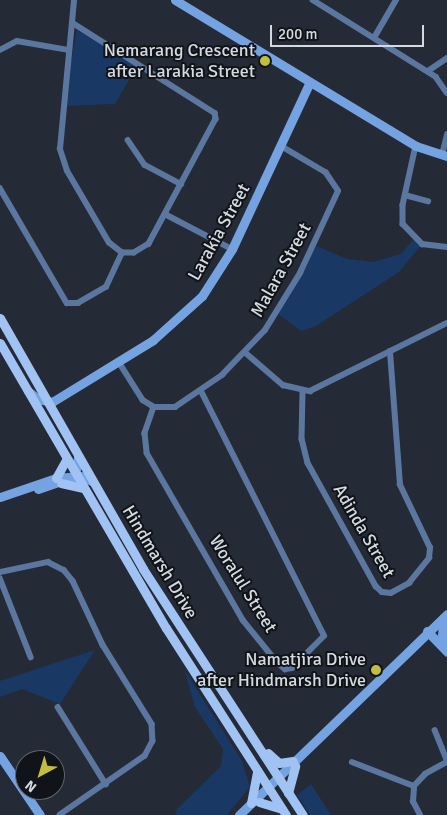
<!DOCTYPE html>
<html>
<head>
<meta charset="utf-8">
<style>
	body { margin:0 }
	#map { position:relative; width:447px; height:815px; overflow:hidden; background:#242b37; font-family:Signika,sans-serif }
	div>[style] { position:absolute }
	.green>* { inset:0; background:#193864 }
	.street>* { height:5.5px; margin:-2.75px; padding:0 2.75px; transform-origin:2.75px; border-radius:2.75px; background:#5b779f }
	.secondary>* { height:9px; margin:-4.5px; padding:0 4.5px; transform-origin:4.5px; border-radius:4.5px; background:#75a2e1 }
	.primary>* { height:9px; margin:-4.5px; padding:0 4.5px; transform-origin:4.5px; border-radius:4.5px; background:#a0c3f4 }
	.dots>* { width:14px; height:14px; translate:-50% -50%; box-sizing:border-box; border:2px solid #101419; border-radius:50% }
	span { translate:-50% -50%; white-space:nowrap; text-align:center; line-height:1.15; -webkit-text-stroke:4px #101419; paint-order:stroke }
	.poi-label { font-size:18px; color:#d5dae1 }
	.right { translate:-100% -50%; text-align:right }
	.street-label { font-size:18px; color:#d5dae1 }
	.north { position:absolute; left:15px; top:750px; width:50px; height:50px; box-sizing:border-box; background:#101419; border:1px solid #5f6369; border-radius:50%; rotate:219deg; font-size:14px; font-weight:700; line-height:20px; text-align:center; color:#d5dae1 }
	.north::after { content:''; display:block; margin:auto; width:18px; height:22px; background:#c2bd3f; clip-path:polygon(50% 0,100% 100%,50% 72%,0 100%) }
	.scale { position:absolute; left:270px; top:25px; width:154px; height:22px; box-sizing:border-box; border:2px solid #d5dae1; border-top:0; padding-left:6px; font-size:15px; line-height:18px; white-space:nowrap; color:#d5dae1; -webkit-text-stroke:4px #101419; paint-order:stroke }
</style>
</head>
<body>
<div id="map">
	<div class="green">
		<i style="clip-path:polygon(77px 30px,138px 64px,115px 104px,62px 106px)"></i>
		<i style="clip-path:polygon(414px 239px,422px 244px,399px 272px,316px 326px,301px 331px,277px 313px,314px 245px,347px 259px,373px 262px,401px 254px)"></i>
		<i style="clip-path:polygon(95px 650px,60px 704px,22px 689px,0 697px,0 681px)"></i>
		<i style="clip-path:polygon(184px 669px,242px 761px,250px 787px,227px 815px,177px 815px,175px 811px,221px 766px,223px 749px,195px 707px)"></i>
		<i style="clip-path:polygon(311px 784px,331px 815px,310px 815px,297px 795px)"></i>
	</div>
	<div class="street">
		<i style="left:313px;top:0;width:145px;rotate:32deg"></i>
		<i style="left:436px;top:77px;width:19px;rotate:55deg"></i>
		<i style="left:73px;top:23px;width:168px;rotate:32.4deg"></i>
		<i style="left:215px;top:113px;width:6px;rotate:81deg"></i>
		<i style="left:216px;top:119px;width:142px;rotate:118.2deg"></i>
		<i style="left:149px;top:244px;width:17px;rotate:149deg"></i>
		<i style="left:134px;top:253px;width:12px;rotate:180deg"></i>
		<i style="left:122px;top:253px;width:16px;rotate:-142deg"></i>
		<i style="left:109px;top:243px;width:83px;rotate:-120.3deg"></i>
		<i style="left:67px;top:171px;width:23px;rotate:-108deg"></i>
		<i style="left:60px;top:149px;width:150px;rotate:-84.6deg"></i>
		<i style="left:374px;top:38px;width:44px;rotate:-59.9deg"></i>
		<i style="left:0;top:50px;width:19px;rotate:-28deg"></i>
		<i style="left:17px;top:41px;width:53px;rotate:9.8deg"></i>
		<i style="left:428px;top:71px;width:23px;rotate:-34deg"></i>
		<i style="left:128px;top:140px;width:30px;rotate:56deg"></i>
		<i style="left:145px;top:165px;width:41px;rotate:27.8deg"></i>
		<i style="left:416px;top:146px;width:60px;rotate:102.4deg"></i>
		<i style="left:403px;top:205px;width:19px;rotate:90deg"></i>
		<i style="left:403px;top:224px;width:28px;rotate:46deg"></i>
		<i style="left:422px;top:244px;width:25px;rotate:7deg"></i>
		<i style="left:442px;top:155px;width:21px;rotate:-76deg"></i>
		<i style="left:0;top:188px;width:133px;rotate:59.8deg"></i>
		<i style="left:67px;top:303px;width:11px"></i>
		<i style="left:78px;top:303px;width:32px;rotate:-30deg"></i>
		<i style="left:106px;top:287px;width:38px;rotate:-65deg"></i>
		<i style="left:405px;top:195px;width:24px;rotate:15deg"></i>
		<i style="left:165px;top:214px;width:76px;rotate:27.6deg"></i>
		<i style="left:246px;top:353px;width:49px;rotate:40.9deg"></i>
		<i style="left:283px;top:385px;width:28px;rotate:13deg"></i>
		<i style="left:310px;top:391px;width:153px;rotate:-26.4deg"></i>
		<i style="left:119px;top:362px;width:45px;rotate:57.7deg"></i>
		<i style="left:143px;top:400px;width:13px;rotate:32deg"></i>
		<i style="left:154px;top:407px;width:21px"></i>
		<i style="left:175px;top:407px;width:57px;rotate:-34.2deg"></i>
		<i style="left:222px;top:375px;width:62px;rotate:-46.3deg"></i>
		<i style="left:265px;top:330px;width:67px;rotate:-58.4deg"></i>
		<i style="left:300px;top:273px;width:90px;rotate:-65.1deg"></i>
		<i style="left:338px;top:191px;width:22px;rotate:-124deg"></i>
		<i style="left:326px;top:173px;width:51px;rotate:-149.4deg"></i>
		<i style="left:303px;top:392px;width:47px;rotate:91.2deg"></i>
		<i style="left:302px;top:439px;width:25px;rotate:76deg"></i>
		<i style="left:308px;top:463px;width:141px;rotate:61.1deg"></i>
		<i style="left:376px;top:586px;width:8px;rotate:45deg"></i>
		<i style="left:382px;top:592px;width:9px;rotate:6deg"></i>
		<i style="left:391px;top:593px;width:21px;rotate:-29deg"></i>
		<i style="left:409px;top:583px;width:32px;rotate:-51deg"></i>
		<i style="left:429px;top:558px;width:10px;rotate:-84deg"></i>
		<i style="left:430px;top:548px;width:70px;rotate:-115.5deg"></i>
		<i style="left:400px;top:485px;width:134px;rotate:-94.3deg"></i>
		<i style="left:154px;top:407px;width:28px;rotate:109deg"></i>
		<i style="left:145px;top:433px;width:20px;rotate:84deg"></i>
		<i style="left:147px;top:453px;width:193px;rotate:60.1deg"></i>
		<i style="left:243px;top:620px;width:54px;rotate:51deg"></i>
		<i style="left:277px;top:662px;width:11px;rotate:41deg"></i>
		<i style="left:285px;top:669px;width:7px;rotate:-8deg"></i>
		<i style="left:292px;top:668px;width:45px;rotate:-45deg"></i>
		<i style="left:324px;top:636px;width:272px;rotate:-116.7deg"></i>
		<i style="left:0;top:572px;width:49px;rotate:-11.8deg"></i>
		<i style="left:48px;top:562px;width:18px;rotate:27deg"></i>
		<i style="left:64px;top:570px;width:14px;rotate:51deg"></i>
		<i style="left:73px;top:581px;width:71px;rotate:64.9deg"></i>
		<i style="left:103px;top:645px;width:93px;rotate:58.2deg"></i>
		<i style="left:152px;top:724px;width:17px;rotate:87deg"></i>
		<i style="left:153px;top:741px;width:17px;rotate:118deg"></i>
		<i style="left:145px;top:756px;width:103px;rotate:145.2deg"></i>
		<i style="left:0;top:578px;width:85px;rotate:68.6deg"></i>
		<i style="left:58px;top:707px;width:91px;rotate:58.1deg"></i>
		<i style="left:435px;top:730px;width:31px;rotate:68deg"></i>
		<i style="left:352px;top:762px;width:66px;rotate:21.2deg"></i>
		<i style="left:420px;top:815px;width:15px;rotate:-118deg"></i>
		<i style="left:413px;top:802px;width:16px;rotate:-86deg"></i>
		<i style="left:414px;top:786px;width:16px;rotate:-47deg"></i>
		<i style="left:425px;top:774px;width:25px;rotate:-29deg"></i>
	</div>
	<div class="secondary">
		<i style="left:175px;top:0;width:282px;rotate:31.2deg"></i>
		<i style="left:416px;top:146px;width:33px;rotate:18deg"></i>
		<i style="left:28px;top:391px;width:13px;rotate:39deg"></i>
		<i style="left:38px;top:399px;width:14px;rotate:12deg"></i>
		<i style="left:52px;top:402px;width:119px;rotate:-31.5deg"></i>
		<i style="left:153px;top:340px;width:66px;rotate:-41.9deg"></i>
		<i style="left:202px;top:296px;width:56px;rotate:-57.4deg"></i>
		<i style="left:232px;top:249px;width:184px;rotate:-65deg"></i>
		<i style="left:38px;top:489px;width:39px;rotate:-19deg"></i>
		<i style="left:75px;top:476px;width:20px;rotate:-81deg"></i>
		<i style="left:0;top:497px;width:59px;rotate:-18.7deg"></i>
		<i style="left:56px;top:478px;width:24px;rotate:-5deg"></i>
		<i style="left:80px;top:476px;width:13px;rotate:23deg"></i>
		<i style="left:443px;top:618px;width:17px;rotate:93deg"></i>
		<i style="left:442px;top:635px;width:10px;rotate:61deg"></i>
		<i style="left:427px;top:631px;width:29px;rotate:46deg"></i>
		<i style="left:0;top:756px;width:71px;rotate:55.9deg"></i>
		<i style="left:239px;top:815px;width:289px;rotate:-44deg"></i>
	</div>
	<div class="primary">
		<i style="left:0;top:318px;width:289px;rotate:60.3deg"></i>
		<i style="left:143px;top:569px;width:293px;rotate:57deg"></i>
		<i style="left:0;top:343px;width:330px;rotate:59.8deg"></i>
		<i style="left:166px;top:628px;width:222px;rotate:57.3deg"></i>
		<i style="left:56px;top:478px;width:21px;rotate:-61deg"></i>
		<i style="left:61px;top:483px;width:22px;rotate:13deg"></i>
		<i style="left:268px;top:753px;width:15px;rotate:42deg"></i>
		<i style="left:279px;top:763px;width:14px;rotate:-8deg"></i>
		<i style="left:288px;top:793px;width:28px;rotate:-75deg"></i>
		<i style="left:259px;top:802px;width:24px;rotate:17deg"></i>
		<i style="left:251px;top:803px;width:33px;rotate:-79deg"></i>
	</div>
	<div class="dots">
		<i style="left:265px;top:61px;background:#c2bd3f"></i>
		<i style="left:376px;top:670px;background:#c2bd3f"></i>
	</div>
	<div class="poi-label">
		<span class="right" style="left:255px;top:61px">Nemarang Crescent<br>after Larakia Street</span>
		<span class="right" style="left:366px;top:670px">Namatjira Drive<br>after Hindmarsh Drive</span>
	</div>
	<div class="street-label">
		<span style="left:219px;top:232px;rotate:-61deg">Larakia Street</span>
		<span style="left:281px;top:270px;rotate:-61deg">Malara Street</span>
		<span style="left:364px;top:531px;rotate:60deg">Adinda Street</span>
		<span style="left:160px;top:562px;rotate:59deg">Hindmarsh Drive</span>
		<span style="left:243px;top:584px;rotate:58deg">Woralul Street</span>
	</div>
	<div class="north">N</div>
	<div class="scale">200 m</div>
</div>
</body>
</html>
